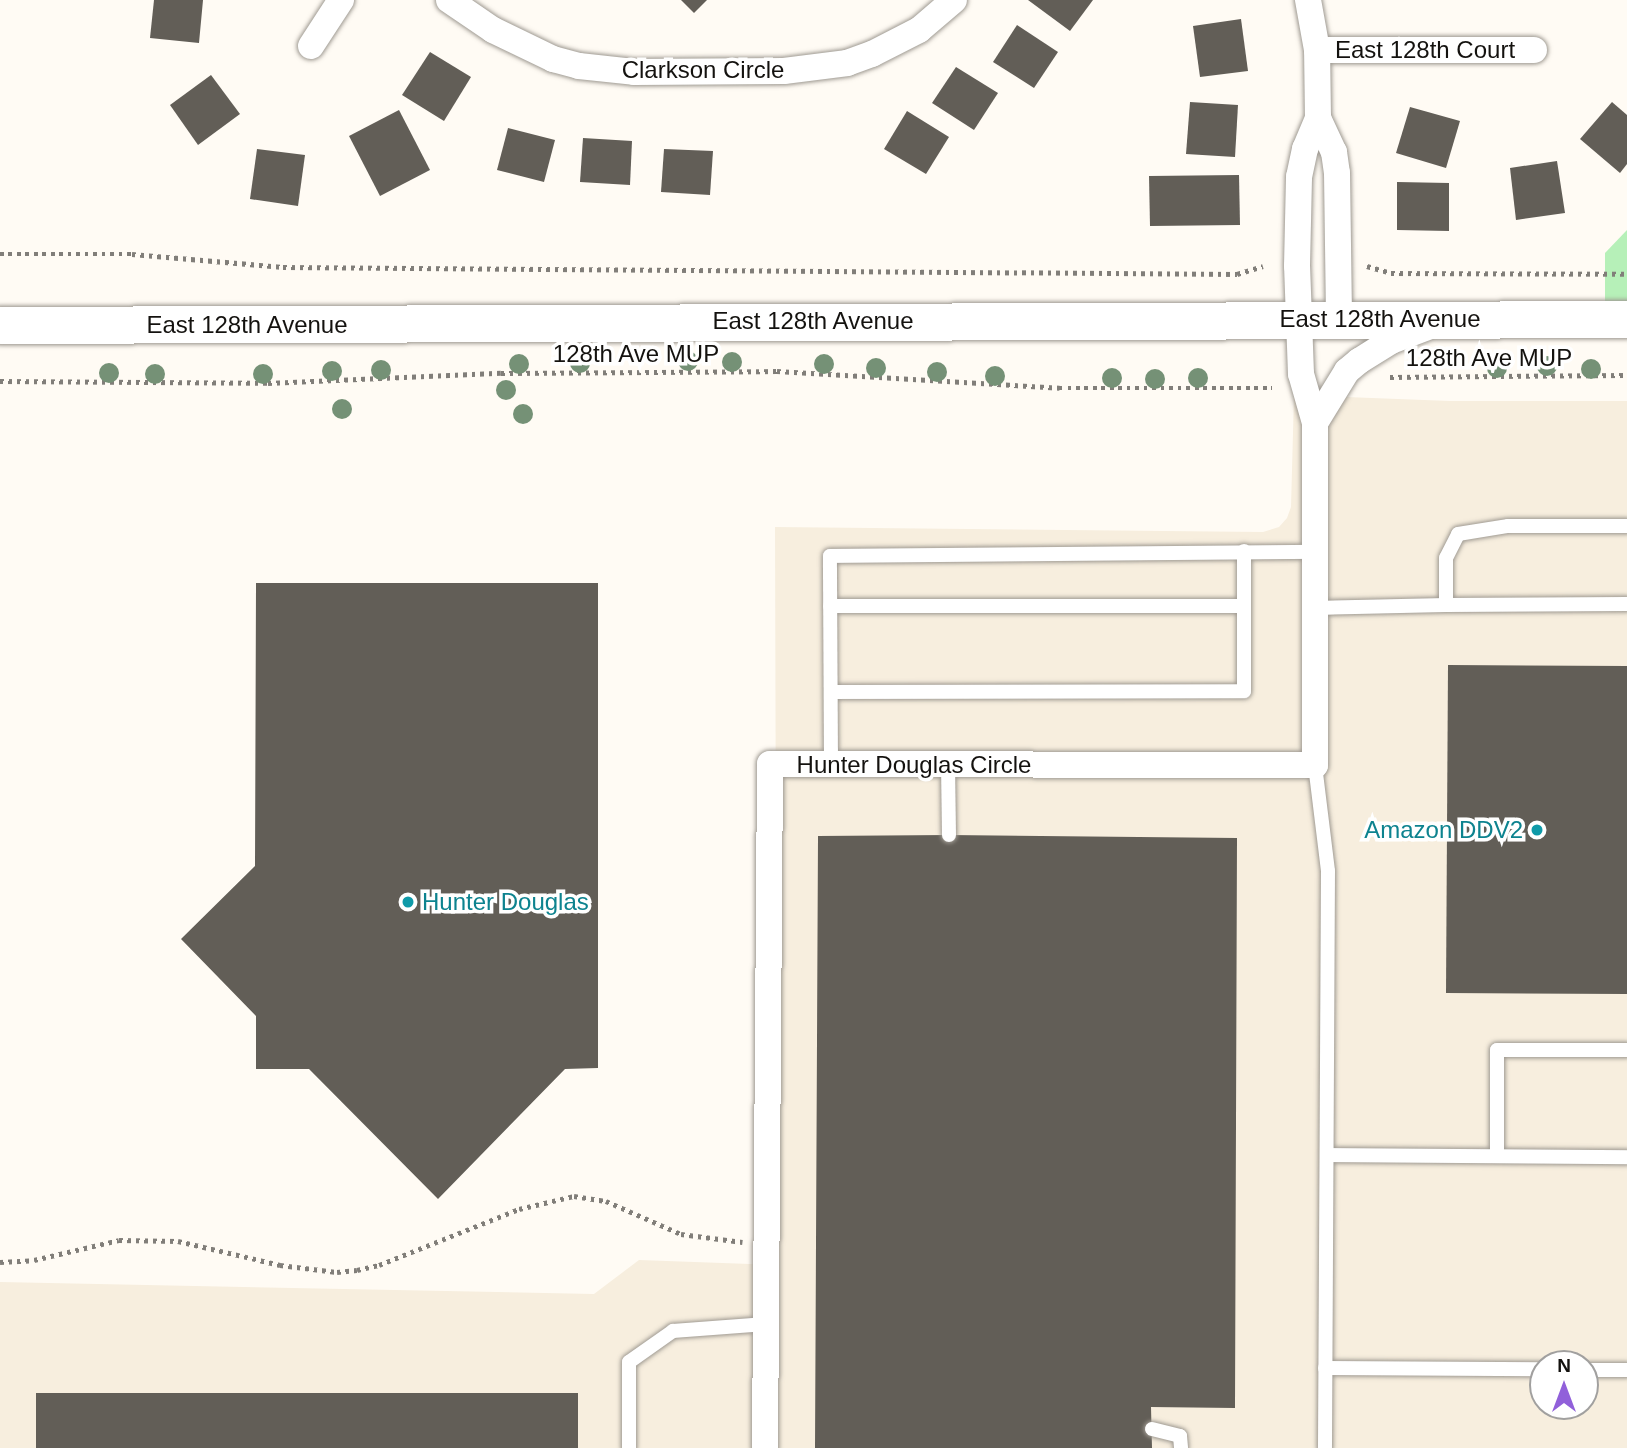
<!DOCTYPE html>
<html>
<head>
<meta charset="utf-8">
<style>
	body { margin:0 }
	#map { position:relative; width:1627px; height:1448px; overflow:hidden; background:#fffbf4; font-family:Helvetica,sans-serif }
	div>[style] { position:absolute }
	.built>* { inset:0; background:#f7eede }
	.green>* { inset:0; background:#b6f0b8 }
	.building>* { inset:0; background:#625e57 }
	.path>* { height:4.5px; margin-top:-2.25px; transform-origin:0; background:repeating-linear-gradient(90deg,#817e79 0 3.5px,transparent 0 8.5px) }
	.roads { filter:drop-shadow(0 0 2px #9f9a92) drop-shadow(0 0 2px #9f9a92) }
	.lane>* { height:14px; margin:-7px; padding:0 7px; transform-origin:7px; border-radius:7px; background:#fff }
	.street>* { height:26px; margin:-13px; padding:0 13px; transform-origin:13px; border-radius:13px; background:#fff }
	.secondary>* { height:37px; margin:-18.5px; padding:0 18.5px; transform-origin:18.5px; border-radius:18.5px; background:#fff }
	.trees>* { width:20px; height:20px; margin:-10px; border-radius:50%; background:#759176 }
	.dots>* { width:19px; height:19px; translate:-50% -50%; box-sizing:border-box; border:4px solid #fff; border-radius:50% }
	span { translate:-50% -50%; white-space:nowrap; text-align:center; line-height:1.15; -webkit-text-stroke:7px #fff; paint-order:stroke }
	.street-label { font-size:24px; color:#14120f }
	.culture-label { font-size:24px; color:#0d838f }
	.right { translate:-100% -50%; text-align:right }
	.left { translate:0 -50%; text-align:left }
	.north { position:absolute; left:1529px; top:1350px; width:70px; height:70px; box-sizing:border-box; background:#fff; border:2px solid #a1a09f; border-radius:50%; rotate:0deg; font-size:19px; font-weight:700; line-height:28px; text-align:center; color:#14120f }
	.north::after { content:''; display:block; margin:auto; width:24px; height:32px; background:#9160da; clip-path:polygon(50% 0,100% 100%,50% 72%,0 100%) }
</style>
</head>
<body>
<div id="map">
	<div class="built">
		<i style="clip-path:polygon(evenodd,1294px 395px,1450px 401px,1627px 401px,1627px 1448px,0 1448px,0 1282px,594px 1294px,639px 1260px,777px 1265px,775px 527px,1263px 532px,1279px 527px,1287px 518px,1291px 507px,1294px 395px,1543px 1364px,1585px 1364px,1585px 1406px,1543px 1406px,1543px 1364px)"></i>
	</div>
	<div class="green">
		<i style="clip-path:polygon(1627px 230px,1627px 319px,1605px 319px,1605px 253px)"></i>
	</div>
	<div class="building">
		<i style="clip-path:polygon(154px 0,203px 0,199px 43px,150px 38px)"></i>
		<i style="clip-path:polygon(681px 0,707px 0,694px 13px)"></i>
		<i style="clip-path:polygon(1028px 0,1093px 0,1070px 31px)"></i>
		<i style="clip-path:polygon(1241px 19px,1248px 71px,1200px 77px,1193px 26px)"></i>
		<i style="clip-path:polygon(1017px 25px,1058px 52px,1034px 88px,993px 62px)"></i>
		<i style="clip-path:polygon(430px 52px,471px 77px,444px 121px,402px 95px)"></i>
		<i style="clip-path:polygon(956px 67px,998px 93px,974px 130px,932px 103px)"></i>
		<i style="clip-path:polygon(211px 75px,240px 114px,198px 145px,170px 105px)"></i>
		<i style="clip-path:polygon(1190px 102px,1238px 105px,1235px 157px,1186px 154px)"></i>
		<i style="clip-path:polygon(1612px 102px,1627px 115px,1627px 164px,1620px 173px,1580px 139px)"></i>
		<i style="clip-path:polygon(1410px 107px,1460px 121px,1446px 168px,1396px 153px)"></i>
		<i style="clip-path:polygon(399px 110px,430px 170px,380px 196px,349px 136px)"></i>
		<i style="clip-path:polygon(907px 111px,949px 137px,926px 174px,884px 149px)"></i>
		<i style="clip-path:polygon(508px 128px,555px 140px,544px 182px,497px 170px)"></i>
		<i style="clip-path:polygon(583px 138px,632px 141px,630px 185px,580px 182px)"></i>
		<i style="clip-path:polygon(257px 149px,305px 155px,298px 206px,250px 199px)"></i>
		<i style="clip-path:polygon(664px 149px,713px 151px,710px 195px,661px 192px)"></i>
		<i style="clip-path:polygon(1557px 161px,1565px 213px,1516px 220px,1510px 168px)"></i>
		<i style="clip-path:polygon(1239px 175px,1240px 225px,1150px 226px,1149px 176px)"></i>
		<i style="clip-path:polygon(1397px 182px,1449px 183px,1449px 231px,1397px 230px)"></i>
		<i style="clip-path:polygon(256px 583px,598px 583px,598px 1068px,565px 1069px,438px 1199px,309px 1069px,256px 1069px,256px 1016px,181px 939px,255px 866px)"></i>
		<i style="clip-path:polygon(1448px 665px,1627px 666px,1627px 994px,1446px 993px)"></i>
		<i style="clip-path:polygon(949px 835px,1237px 838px,1235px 1408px,1151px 1407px,1152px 1448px,815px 1448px,818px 836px)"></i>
		<i style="clip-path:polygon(36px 1393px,578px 1393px,578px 1448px,36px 1448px)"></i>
	</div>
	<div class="path">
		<i style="left:0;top:254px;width:132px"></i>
		<i style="left:132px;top:254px;width:152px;rotate:4.9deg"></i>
		<i style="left:283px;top:267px;width:954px;rotate:0.42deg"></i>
		<i style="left:1237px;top:274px;width:27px;rotate:-17deg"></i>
		<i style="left:1367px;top:266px;width:25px;rotate:16deg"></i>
		<i style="left:1391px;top:273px;width:236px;rotate:0.2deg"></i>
		<i style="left:1390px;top:377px;width:237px;rotate:-0.5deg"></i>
		<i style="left:0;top:381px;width:268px;rotate:0.4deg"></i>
		<i style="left:268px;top:383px;width:233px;rotate:-2.5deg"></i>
		<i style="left:501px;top:373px;width:276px;rotate:-0.4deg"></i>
		<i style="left:777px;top:371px;width:283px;rotate:3.4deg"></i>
		<i style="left:1059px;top:388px;width:213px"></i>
		<i style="left:0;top:1262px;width:34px;rotate:-3deg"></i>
		<i style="left:34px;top:1260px;width:87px;rotate:-13.2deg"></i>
		<i style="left:119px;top:1240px;width:59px;rotate:1deg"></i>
		<i style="left:178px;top:1241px;width:105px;rotate:13.2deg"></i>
		<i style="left:280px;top:1265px;width:57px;rotate:7deg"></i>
		<i style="left:337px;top:1272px;width:20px;rotate:-6deg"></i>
		<i style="left:357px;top:1270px;width:23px;rotate:-13deg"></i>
		<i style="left:379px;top:1265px;width:151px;rotate:-21.8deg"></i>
		<i style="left:519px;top:1209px;width:57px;rotate:-13.3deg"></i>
		<i style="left:574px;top:1196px;width:32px;rotate:9deg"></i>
		<i style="left:606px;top:1201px;width:82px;rotate:23.7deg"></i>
		<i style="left:681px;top:1234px;width:62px;rotate:7.5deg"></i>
	</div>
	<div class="roads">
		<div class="lane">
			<i style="left:1446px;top:605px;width:181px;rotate:-0.3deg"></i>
			<i style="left:830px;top:606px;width:414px"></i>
			<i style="left:1315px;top:608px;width:131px;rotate:-1.3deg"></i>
			<i style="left:1446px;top:605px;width:47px;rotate:-90deg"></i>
			<i style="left:1446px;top:558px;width:27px;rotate:-63deg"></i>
			<i style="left:1458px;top:534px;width:51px;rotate:-9.1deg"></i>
			<i style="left:1508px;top:526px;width:119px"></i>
			<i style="left:831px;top:692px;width:413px;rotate:-0.1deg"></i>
			<i style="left:1244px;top:691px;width:140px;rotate:-90deg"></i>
			<i style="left:831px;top:764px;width:208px;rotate:-90.3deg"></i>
			<i style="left:830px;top:556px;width:484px;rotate:-0.5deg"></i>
			<i style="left:948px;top:764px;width:71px;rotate:89.2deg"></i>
			<i style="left:1315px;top:765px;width:107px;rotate:83deg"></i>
			<i style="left:1328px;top:871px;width:577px;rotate:90.3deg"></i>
			<i style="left:1328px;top:1155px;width:299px;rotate:0.4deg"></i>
			<i style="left:1497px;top:1156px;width:106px;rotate:-90deg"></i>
			<i style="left:1497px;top:1050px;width:130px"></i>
			<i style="left:1325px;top:1368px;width:218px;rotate:0.3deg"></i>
			<i style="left:1585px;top:1370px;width:42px"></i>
			<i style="left:1152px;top:1429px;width:29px;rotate:14deg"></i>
			<i style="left:1180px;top:1436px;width:12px;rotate:85deg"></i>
			<i style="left:629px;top:1448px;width:86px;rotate:-90deg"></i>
			<i style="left:629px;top:1362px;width:54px;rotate:-35.2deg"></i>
			<i style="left:673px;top:1331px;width:93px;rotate:-4.3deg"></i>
		</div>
		<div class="street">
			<i style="left:449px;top:0;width:53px;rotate:34.3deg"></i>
			<i style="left:493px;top:30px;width:67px;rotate:25.8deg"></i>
			<i style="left:553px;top:59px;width:27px;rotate:15deg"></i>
			<i style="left:579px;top:66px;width:55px;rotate:6.2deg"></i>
			<i style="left:634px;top:72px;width:150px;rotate:-0.4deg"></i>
			<i style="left:784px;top:71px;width:64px;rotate:-7.2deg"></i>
			<i style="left:847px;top:63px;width:27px;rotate:-20deg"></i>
			<i style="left:872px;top:54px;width:53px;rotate:-27.1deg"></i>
			<i style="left:919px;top:30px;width:46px;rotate:-40.6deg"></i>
			<i style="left:311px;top:46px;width:55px;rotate:-56.9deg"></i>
			<i style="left:1317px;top:50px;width:217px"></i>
			<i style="left:1318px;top:118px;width:38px;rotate:65deg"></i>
			<i style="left:1334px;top:152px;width:21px;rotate:82deg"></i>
			<i style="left:1337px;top:173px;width:145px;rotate:89.2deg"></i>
			<i style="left:1315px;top:423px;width:61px;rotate:-58.4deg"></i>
			<i style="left:1347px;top:371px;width:16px;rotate:-40deg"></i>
			<i style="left:1359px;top:361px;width:38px;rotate:-32deg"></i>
			<i style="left:1391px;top:341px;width:45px;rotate:-20.9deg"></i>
			<i style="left:765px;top:1448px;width:684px;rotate:-89.58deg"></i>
			<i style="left:770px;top:764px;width:545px;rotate:0.11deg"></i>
			<i style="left:1315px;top:765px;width:342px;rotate:-90deg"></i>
			<i style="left:1315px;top:423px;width:51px;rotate:-105.9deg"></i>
			<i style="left:1301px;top:374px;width:108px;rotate:-92.1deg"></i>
			<i style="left:1297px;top:266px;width:89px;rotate:-88.7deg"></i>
			<i style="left:1299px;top:177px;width:29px;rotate:-78deg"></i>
			<i style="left:1305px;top:149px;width:34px;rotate:-67deg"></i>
			<i style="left:1318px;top:118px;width:68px;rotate:-90.8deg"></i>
			<i style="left:1317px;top:50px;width:51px;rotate:-100.2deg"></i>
		</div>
		<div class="secondary">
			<i style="left:0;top:325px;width:1627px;rotate:-0.21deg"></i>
		</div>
	</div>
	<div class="trees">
		<i style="left:688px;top:361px"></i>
		<i style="left:732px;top:362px"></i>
		<i style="left:580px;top:363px"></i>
		<i style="left:519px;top:364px"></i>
		<i style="left:824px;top:364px"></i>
		<i style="left:1547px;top:366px"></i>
		<i style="left:876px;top:368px"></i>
		<i style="left:1497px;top:368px"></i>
		<i style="left:1591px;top:369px"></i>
		<i style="left:381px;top:370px"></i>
		<i style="left:332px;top:371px"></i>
		<i style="left:937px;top:372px"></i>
		<i style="left:109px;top:373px"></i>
		<i style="left:155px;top:374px"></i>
		<i style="left:263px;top:374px"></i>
		<i style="left:995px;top:376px"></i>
		<i style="left:1112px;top:378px"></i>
		<i style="left:1198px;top:378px"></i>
		<i style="left:1155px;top:379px"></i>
		<i style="left:506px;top:390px"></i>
		<i style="left:342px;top:409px"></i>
		<i style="left:523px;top:414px"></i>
	</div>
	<div class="dots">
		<i style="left:1537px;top:830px;background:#0f9aa8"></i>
		<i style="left:408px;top:902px;background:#0f9aa8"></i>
	</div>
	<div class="street-label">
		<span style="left:1425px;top:50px">East 128th Court</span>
		<span style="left:703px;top:70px">Clarkson Circle</span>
		<span style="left:1380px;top:319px">East 128th Avenue</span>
		<span style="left:813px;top:321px">East 128th Avenue</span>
		<span style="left:247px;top:325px">East 128th Avenue</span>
		<span style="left:636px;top:354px">128th Ave MUP</span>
		<span style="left:1489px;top:358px">128th Ave MUP</span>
		<span style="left:914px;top:765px">Hunter Douglas Circle</span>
	</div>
	<div class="culture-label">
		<span class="right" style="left:1523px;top:830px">Amazon DDV2</span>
		<span class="left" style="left:422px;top:902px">Hunter Douglas</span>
	</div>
	<div class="north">N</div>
</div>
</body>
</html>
